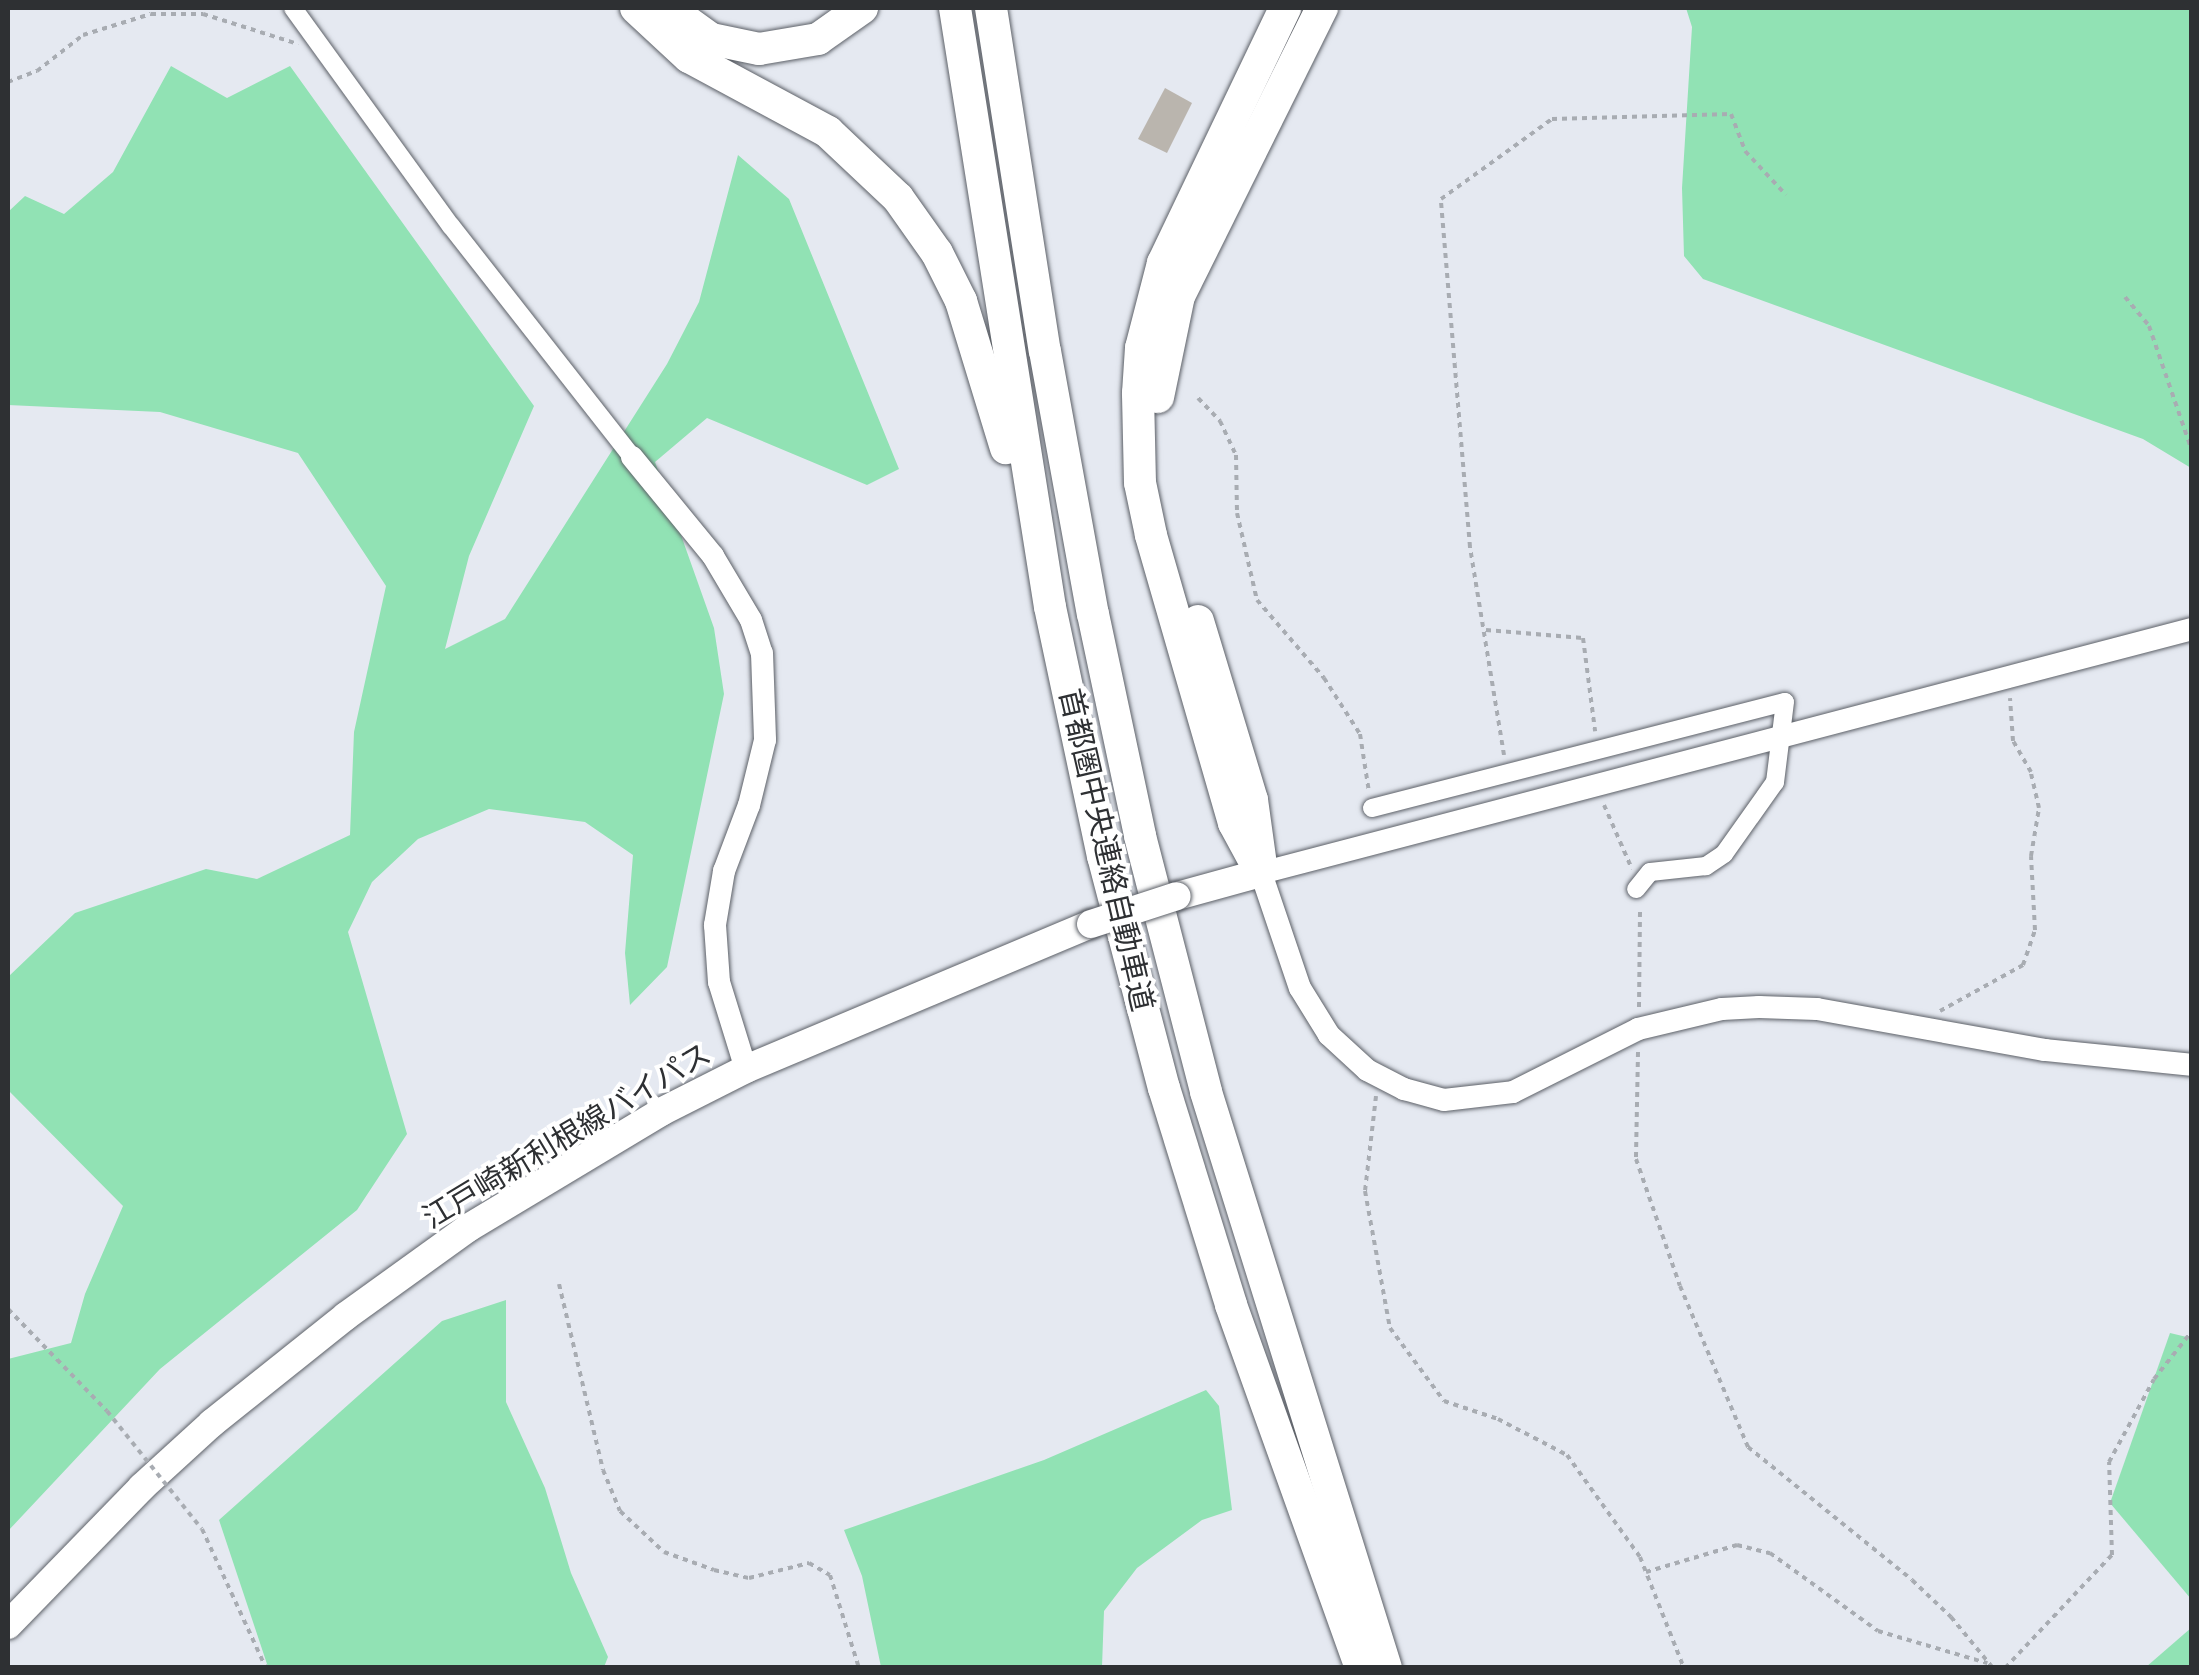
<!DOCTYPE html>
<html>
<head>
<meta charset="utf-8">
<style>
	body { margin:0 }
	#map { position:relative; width:2199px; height:1675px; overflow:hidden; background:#e5e9f1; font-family:Helvetica,"Noto Sans JP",sans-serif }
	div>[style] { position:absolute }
	.green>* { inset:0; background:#91e2b4 }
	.building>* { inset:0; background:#bab5ae }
	.path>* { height:4px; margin-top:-2px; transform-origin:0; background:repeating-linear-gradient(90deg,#a8acb2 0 5px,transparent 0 10px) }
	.roads { filter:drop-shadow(0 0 2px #5c6067) drop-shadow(0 0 2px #5c6067) }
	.minor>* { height:18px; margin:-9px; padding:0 9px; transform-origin:9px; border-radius:9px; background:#fff }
	.tertiary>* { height:22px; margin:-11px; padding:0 11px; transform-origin:11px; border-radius:11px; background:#fff }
	.primary>* { height:28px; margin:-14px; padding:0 14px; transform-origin:14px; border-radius:14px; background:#fff }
	.motorway>* { height:32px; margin:-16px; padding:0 16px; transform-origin:16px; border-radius:16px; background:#fff }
	.path-bridge>* { height:4px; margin-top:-2px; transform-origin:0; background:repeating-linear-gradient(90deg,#a8acb2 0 5px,transparent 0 10px) }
	.bridges { filter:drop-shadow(0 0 2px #5c6067) drop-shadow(0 0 2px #5c6067) }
	.primary-bridge>* { height:28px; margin:-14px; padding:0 14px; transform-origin:14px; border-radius:14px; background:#fff }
	span { translate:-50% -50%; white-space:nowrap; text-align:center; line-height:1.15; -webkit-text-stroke:8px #fff; paint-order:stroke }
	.street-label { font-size:30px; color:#2e3033 }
	.frame { position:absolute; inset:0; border:10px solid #2e3033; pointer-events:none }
</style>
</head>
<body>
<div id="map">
	<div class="green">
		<i style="clip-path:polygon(1686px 8px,2191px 8px,2191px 468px,2143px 439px,1703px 279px,1684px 256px,1682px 188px,1692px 27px)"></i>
		<i style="clip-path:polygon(171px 66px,227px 98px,290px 66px,534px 406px,469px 556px,445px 649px,505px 619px,667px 364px,699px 302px,738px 155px,789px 199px,899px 469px,867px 485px,707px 418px,655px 462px,714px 628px,724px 694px,667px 967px,630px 1005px,625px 953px,633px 855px,585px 822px,489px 809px,418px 839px,372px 882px,348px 932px,407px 1134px,357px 1210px,160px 1369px,8px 1531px,8px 1359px,71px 1343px,85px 1294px,123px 1206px,8px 1090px,8px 977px,75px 913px,206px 869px,257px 879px,350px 835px,354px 732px,386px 586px,298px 453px,160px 412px,8px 405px,8px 212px,25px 196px,64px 214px,113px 172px)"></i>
		<i style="clip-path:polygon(506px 1300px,506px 1402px,545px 1488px,571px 1573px,608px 1657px,604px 1667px,268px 1667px,219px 1520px,442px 1321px)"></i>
		<i style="clip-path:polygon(2170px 1333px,2191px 1338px,2191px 1599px,2110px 1503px)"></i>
		<i style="clip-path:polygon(1206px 1390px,1219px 1406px,1232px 1510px,1202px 1520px,1137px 1568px,1104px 1611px,1102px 1667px,881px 1667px,862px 1576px,844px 1530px,1044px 1460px)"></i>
		<i style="clip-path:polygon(2191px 1628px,2191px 1667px,2146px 1667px)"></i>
	</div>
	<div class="building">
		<i style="clip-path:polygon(1165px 88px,1192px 103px,1167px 153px,1138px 139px)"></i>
	</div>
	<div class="path">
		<i style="left:8px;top:82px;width:31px;rotate:-21deg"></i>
		<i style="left:37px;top:71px;width:58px;rotate:-38deg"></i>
		<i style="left:83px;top:35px;width:71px;rotate:-17.2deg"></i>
		<i style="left:151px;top:14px;width:52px"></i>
		<i style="left:203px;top:14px;width:100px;rotate:17.5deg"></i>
		<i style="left:2125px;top:297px;width:38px;rotate:50deg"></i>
		<i style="left:2149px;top:326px;width:132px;rotate:71deg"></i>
		<i style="left:1198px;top:398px;width:32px;rotate:46deg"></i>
		<i style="left:1220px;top:421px;width:38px;rotate:65deg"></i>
		<i style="left:1236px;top:455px;width:58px;rotate:89deg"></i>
		<i style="left:1237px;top:513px;width:89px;rotate:77.1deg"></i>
		<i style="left:1257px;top:600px;width:103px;rotate:49.3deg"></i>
		<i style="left:1324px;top:678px;width:67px;rotate:57.3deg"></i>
		<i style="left:1360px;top:734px;width:59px;rotate:81.2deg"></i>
		<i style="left:1486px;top:630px;width:97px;rotate:4.7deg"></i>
		<i style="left:1583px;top:638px;width:94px;rotate:82.6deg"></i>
		<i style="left:1504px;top:755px;width:211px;rotate:-99.3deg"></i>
		<i style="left:1470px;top:547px;width:349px;rotate:-94.8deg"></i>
		<i style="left:1441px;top:199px;width:137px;rotate:-35.8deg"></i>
		<i style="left:1552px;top:119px;width:179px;rotate:-1.6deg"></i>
		<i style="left:1731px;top:114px;width:40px;rotate:69deg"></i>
		<i style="left:1745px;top:151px;width:60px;rotate:47deg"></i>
		<i style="left:1604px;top:805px;width:70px;rotate:66.4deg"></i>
		<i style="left:1639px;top:1007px;width:100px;rotate:-89.4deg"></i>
		<i style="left:1940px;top:1011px;width:95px;rotate:-29deg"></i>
		<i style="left:2023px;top:965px;width:37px;rotate:-71deg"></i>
		<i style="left:2035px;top:930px;width:74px;rotate:-93.1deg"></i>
		<i style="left:2031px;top:856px;width:49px;rotate:-80.5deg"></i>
		<i style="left:2039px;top:808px;width:37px;rotate:-103deg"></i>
		<i style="left:2031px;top:772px;width:36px;rotate:-120deg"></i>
		<i style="left:2013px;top:741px;width:43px;rotate:-94deg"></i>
		<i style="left:1638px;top:1052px;width:107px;rotate:91.1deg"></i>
		<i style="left:1636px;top:1159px;width:134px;rotate:70.9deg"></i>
		<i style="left:1680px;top:1286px;width:175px;rotate:67.1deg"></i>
		<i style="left:1748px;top:1447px;width:211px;rotate:39deg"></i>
		<i style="left:1912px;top:1580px;width:54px;rotate:43.5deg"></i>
		<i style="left:1951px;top:1617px;width:66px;rotate:50.5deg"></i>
		<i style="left:1376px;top:1096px;width:96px;rotate:96.6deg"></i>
		<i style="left:1365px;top:1191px;width:139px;rotate:79.7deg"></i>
		<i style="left:1390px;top:1328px;width:91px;rotate:53.5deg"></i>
		<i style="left:1444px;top:1401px;width:57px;rotate:18.4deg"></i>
		<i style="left:1498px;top:1419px;width:78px;rotate:27.6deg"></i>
		<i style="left:1567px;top:1455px;width:125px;rotate:54.4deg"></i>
		<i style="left:1640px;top:1557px;width:119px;rotate:68.4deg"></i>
		<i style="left:559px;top:1284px;width:191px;rotate:76.7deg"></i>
		<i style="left:603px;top:1470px;width:44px;rotate:67.5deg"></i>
		<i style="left:620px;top:1511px;width:60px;rotate:43deg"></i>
		<i style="left:664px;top:1552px;width:53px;rotate:19.8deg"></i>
		<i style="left:714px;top:1570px;width:36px;rotate:13deg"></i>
		<i style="left:749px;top:1578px;width:62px;rotate:-14deg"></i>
		<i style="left:809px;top:1563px;width:24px;rotate:30deg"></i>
		<i style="left:830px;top:1575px;width:97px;rotate:72.7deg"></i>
		<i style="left:8px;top:1309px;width:142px;rotate:45.9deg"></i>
		<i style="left:202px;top:1529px;width:153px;rotate:65.3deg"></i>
		<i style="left:1646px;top:1572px;width:95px;rotate:-16.5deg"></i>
		<i style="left:1737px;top:1545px;width:34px;rotate:14deg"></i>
		<i style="left:1770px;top:1553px;width:133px;rotate:35.8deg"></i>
		<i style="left:1878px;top:1631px;width:114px;rotate:16.4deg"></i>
		<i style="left:2005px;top:1668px;width:156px;rotate:-46.6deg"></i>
		<i style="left:2112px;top:1555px;width:93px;rotate:-91.8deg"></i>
		<i style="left:2109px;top:1462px;width:94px;rotate:-61.5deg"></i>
		<i style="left:2154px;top:1379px;width:61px;rotate:-51.6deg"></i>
	</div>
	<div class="roads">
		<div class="minor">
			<i style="left:293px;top:8px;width:269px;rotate:54.1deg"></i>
			<i style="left:451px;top:226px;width:293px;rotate:51.9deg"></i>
			<i style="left:1372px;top:808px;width:426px;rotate:-14.4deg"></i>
			<i style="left:1785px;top:702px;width:81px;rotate:97.1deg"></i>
			<i style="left:1775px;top:782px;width:88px;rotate:125.3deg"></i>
			<i style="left:1724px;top:854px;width:22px;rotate:146deg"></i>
			<i style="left:1706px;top:866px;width:56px;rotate:173.9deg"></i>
			<i style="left:1650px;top:872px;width:22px;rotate:129deg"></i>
		</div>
		<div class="tertiary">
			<i style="left:632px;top:457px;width:128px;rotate:50.7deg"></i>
			<i style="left:713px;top:556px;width:74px;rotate:59.3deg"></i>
			<i style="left:751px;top:620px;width:35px;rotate:72deg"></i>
			<i style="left:762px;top:653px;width:87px;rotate:88deg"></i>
			<i style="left:765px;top:740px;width:67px;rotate:103.8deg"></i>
			<i style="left:749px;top:805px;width:71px;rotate:110.7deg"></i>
			<i style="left:724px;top:871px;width:55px;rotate:99.5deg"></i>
			<i style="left:715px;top:925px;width:57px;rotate:86deg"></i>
			<i style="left:719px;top:982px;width:91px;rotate:72.8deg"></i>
			<i style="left:2192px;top:629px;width:962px;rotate:165.31deg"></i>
			<i style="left:1261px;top:873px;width:121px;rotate:71.3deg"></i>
			<i style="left:1300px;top:988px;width:55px;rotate:58.3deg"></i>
			<i style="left:1329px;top:1035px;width:52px;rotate:42.6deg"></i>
			<i style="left:1367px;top:1070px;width:42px;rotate:27.2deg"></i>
			<i style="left:1404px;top:1089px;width:41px;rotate:15.4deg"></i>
			<i style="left:1444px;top:1100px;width:69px;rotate:-6.6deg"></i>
			<i style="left:1513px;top:1092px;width:140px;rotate:-26.7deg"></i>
			<i style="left:1638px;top:1029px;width:86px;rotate:-13.4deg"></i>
			<i style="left:1722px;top:1009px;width:37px;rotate:-3deg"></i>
			<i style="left:1759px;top:1007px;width:58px;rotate:2deg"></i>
			<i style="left:1817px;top:1009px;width:232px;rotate:10.2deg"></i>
			<i style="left:2045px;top:1050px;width:148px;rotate:5.8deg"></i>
		</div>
		<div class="primary">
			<i style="left:1177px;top:896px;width:87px;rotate:-15.3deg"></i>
			<i style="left:8px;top:1625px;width:192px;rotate:-45.8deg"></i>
			<i style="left:142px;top:1487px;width:95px;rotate:-42.4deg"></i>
			<i style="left:212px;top:1423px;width:171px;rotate:-38.6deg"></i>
			<i style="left:346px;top:1316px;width:150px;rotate:-35.8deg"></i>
			<i style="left:468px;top:1228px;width:225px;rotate:-31deg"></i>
			<i style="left:661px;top:1112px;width:95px;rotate:-26.8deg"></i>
			<i style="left:746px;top:1069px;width:374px;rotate:-22.8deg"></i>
		</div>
		<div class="motorway">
			<i style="left:636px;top:8px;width:72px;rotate:42.8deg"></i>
			<i style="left:689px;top:57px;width:158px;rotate:28.3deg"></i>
			<i style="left:828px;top:132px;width:96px;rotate:43.3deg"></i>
			<i style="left:898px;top:198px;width:67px;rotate:54.7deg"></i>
			<i style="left:937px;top:253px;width:54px;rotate:63.4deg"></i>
			<i style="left:961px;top:301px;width:154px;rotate:73deg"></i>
			<i style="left:668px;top:8px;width:53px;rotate:35.8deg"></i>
			<i style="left:711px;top:39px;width:49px;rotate:11.8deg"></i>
			<i style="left:759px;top:49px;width:60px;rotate:-9.6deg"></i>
			<i style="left:818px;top:39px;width:54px;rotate:-35.2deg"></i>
			<i style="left:955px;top:8px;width:606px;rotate:80.99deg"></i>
			<i style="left:1050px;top:607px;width:255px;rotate:78deg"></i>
			<i style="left:1103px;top:856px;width:240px;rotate:75.3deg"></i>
			<i style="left:1164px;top:1088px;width:227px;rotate:72.8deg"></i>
			<i style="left:1231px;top:1305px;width:386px;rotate:70.3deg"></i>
			<i style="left:991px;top:8px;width:347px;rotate:81.1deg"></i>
			<i style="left:1045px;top:351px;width:267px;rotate:79.7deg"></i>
			<i style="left:1093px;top:614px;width:227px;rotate:78deg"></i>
			<i style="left:1140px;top:836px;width:264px;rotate:75.5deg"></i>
			<i style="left:1206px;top:1092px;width:603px;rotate:72.65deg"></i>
			<i style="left:1158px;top:397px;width:103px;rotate:-78.3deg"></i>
			<i style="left:1179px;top:296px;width:322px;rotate:-63.6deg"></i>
			<i style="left:1198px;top:621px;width:187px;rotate:73.2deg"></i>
			<i style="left:1252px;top:800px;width:59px;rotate:82.1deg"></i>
			<i style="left:1261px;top:873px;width:57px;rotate:-118.4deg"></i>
			<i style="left:1234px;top:823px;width:300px;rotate:-106.1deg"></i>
			<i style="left:1151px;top:535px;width:53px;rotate:-101.9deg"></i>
			<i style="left:1140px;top:483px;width:90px;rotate:-91.3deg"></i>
			<i style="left:1138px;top:393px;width:45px;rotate:-86.2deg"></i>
			<i style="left:1141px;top:348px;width:88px;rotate:-75.5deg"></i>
			<i style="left:1163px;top:263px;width:283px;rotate:-64.4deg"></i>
		</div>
	</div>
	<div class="path-bridge">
		<i style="left:107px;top:1411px;width:151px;rotate:51.2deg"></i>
	</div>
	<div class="bridges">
		<div class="primary-bridge">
			<i style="left:1091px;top:924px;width:90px;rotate:-18deg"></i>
		</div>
	</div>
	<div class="street-label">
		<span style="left:1106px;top:850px;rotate:77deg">首都圏中央連絡自動車道</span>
		<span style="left:567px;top:1136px;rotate:-31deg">江戸崎新利根線バイパス</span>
	</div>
	<div class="frame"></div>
</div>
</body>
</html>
